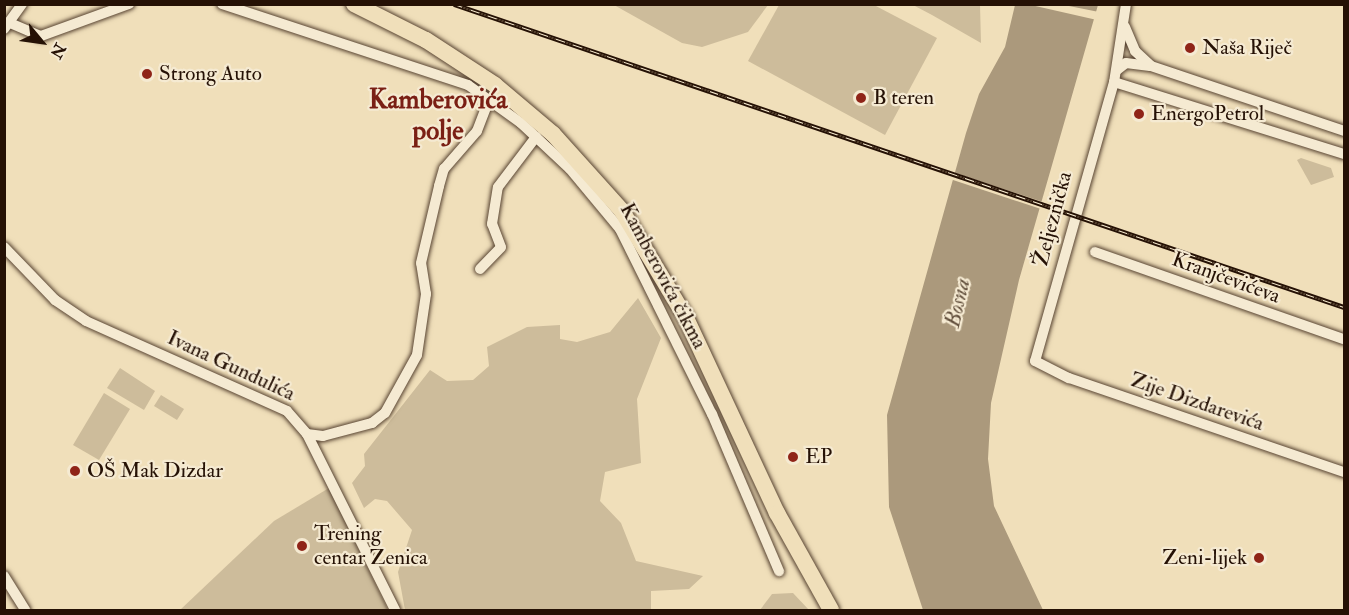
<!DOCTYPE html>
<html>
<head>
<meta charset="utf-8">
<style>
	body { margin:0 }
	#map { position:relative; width:1349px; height:615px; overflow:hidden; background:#f0dfba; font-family:"IM FELL Double Pica",serif }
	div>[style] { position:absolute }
	.green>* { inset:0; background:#cdbc9b }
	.water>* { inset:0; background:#ab997c }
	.pier>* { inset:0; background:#f0dfba }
	.roads { filter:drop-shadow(0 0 2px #584432) drop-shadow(0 0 2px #584432) }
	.minor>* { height:10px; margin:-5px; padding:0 5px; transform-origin:5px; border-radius:5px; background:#f5ead2 }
	.highway>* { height:16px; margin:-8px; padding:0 8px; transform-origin:8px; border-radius:8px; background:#f0dfba }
	.rail>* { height:5px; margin-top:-2.5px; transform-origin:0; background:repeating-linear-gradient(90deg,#f5ead2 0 9px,#251105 0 18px); box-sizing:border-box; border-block:2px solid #251105 }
	.dots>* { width:16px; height:16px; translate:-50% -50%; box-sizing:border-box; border:3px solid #f5ead2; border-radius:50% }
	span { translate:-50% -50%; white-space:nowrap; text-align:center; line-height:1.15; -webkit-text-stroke:4.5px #f5ead2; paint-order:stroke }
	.poi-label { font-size:21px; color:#251105 }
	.left { translate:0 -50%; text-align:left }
	.right { translate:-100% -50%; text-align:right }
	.street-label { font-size:21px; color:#251105 }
	.water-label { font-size:22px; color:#614e3b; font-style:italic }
	.district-label { font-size:27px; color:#7a1f14; font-weight:700 }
	.frame { position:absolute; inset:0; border:6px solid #251105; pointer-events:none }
	.north { position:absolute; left:12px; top:12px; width:60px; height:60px; -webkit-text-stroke:4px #f5ead2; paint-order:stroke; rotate:119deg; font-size:16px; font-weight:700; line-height:24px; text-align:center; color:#251105 }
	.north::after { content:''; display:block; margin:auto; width:21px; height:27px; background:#251105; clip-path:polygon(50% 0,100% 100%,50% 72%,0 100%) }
</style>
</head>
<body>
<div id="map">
	<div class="green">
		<i style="clip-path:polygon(614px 5px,768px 5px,748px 32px,702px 47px,682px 43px)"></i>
		<i style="clip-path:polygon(779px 5px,874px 5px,937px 38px,885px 135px,748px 61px)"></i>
		<i style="clip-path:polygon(913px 5px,980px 5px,981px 43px,932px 15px)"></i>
		<i style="clip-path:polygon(1301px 158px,1331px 168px,1334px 177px,1311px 185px,1297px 160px)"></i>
		<i style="clip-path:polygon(638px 298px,661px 338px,637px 399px,641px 463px,605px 472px,600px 501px,621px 523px,636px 561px,703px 576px,689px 589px,651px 591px,651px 610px,405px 610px,398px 572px,412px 530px,387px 501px,375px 499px,364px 508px,352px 483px,365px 466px,364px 454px,430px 370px,447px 381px,473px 380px,489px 366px,487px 347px,527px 327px,560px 325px,560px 339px,577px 342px,610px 332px)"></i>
		<i style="clip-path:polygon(120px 368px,155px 391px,144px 410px,107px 388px)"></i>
		<i style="clip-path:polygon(104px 393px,130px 409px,99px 460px,73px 445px)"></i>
		<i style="clip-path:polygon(161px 395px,184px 409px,177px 420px,154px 406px)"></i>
		<i style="clip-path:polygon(329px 488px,388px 610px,180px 610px,274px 521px)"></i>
		<i style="clip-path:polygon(793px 593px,809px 610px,760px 610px,772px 594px)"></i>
	</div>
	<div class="water">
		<i style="clip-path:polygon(1015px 5px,1098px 5px,1019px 280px,991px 403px,988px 459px,994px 506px,1043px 610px,923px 610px,889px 507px,887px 415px,966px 133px,979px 94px,1005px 47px)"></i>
	</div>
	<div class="pier">
		<i style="clip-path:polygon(1031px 5px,1064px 5px,1099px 12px,1097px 20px)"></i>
		<i style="clip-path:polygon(952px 172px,1046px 203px,1044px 210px,950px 179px)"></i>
	</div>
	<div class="roads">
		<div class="minor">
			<i style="left:222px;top:4px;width:259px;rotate:18.2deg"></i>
			<i style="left:468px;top:85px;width:65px;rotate:35.6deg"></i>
			<i style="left:521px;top:123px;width:67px;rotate:43.2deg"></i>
			<i style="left:570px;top:169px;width:78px;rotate:50.2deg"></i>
			<i style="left:620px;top:229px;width:207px;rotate:63.6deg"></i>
			<i style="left:712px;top:414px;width:171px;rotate:66.9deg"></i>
			<i style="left:1126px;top:4px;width:79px;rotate:98.7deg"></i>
			<i style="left:1114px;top:82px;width:290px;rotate:105.8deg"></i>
			<i style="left:1035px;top:361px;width:38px;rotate:27deg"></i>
			<i style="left:1069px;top:378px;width:291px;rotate:18.9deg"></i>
			<i style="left:10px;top:23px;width:34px;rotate:23deg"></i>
			<i style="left:41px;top:36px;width:94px;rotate:-20deg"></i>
			<i style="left:1125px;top:27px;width:26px;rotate:67deg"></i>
			<i style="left:1135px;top:51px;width:22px;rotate:43deg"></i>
			<i style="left:1151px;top:66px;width:204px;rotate:18.6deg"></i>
			<i style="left:4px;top:29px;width:31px;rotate:-54deg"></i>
			<i style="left:1117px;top:70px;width:11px;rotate:-38deg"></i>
			<i style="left:1126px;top:63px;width:24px;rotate:7deg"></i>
			<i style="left:1114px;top:82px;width:241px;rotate:17.4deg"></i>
			<i style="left:4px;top:247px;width:74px;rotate:46.1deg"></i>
			<i style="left:55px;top:300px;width:37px;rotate:34deg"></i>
			<i style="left:86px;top:321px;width:220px;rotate:24.1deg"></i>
			<i style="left:287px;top:411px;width:30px;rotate:49deg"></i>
			<i style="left:307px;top:434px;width:197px;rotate:63.4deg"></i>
			<i style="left:1095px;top:252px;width:264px;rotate:19.3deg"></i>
			<i style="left:480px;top:269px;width:30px;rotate:-46deg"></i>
			<i style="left:501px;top:247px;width:25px;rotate:-111deg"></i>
			<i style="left:492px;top:224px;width:37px;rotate:-81deg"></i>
			<i style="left:498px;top:187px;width:63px;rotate:-52.8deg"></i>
			<i style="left:307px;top:434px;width:16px;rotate:7deg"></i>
			<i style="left:323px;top:436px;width:51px;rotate:-14.9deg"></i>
			<i style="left:372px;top:423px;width:16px;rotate:-38deg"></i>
			<i style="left:385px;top:413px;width:66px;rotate:-61.1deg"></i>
			<i style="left:417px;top:355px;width:62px;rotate:-81.6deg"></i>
			<i style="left:426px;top:294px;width:31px;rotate:-99deg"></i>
			<i style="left:421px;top:263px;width:79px;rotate:-76.8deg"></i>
			<i style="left:439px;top:186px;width:18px;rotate:-74deg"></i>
			<i style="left:444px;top:169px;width:50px;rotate:-49deg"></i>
			<i style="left:477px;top:131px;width:33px;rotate:-69deg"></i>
			<i style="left:4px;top:576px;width:40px;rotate:58deg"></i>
		</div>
		<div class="highway">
			<i style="left:354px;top:4px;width:80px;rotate:26.6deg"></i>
			<i style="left:426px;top:40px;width:82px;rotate:33.1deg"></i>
			<i style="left:495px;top:85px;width:76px;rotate:40.2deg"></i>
			<i style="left:553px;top:134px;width:103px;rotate:48.1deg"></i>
			<i style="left:622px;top:211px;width:125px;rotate:59.1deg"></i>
			<i style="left:686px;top:318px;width:215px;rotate:65deg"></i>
			<i style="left:777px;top:513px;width:111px;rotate:60.9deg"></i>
		</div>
	</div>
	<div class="rail">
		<i style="left:454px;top:4px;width:940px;rotate:18.8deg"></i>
	</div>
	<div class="dots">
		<i style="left:1190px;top:48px;background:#8f2418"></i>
		<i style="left:147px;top:74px;background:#8f2418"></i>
		<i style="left:861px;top:98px;background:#8f2418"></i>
		<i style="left:1139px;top:114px;background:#8f2418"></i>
		<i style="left:793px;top:457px;background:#8f2418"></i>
		<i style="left:75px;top:471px;background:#8f2418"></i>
		<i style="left:302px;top:546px;background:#8f2418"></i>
		<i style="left:1259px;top:558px;background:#8f2418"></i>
	</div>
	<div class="poi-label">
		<span class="left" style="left:1202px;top:48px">Naša Riječ</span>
		<span class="left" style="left:159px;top:74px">Strong Auto</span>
		<span class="left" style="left:873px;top:98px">B teren</span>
		<span class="left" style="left:1151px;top:114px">EnergoPetrol</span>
		<span class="left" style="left:805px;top:457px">EP</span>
		<span class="left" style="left:87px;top:471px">OŠ Mak Dizdar</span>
		<span class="left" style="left:314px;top:546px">Trening<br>centar Zenica</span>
		<span class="right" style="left:1247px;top:558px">Zeni-lijek</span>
	</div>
	<div class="street-label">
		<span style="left:1053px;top:219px;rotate:-75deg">Željeznička</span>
		<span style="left:663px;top:276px;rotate:62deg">Kamberovića čikma</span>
		<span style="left:1226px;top:278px;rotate:20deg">Kranjčevićeva</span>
		<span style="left:231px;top:366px;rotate:25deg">Ivana Gundulića</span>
		<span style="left:1197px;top:402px;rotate:19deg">Zije Dizdarevića</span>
	</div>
	<div class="water-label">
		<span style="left:958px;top:303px;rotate:-77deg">Bosna</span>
	</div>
	<div class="district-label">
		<span style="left:438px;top:115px">Kamberovića<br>polje</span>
	</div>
	<div class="frame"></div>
	<div class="north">N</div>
</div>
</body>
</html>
